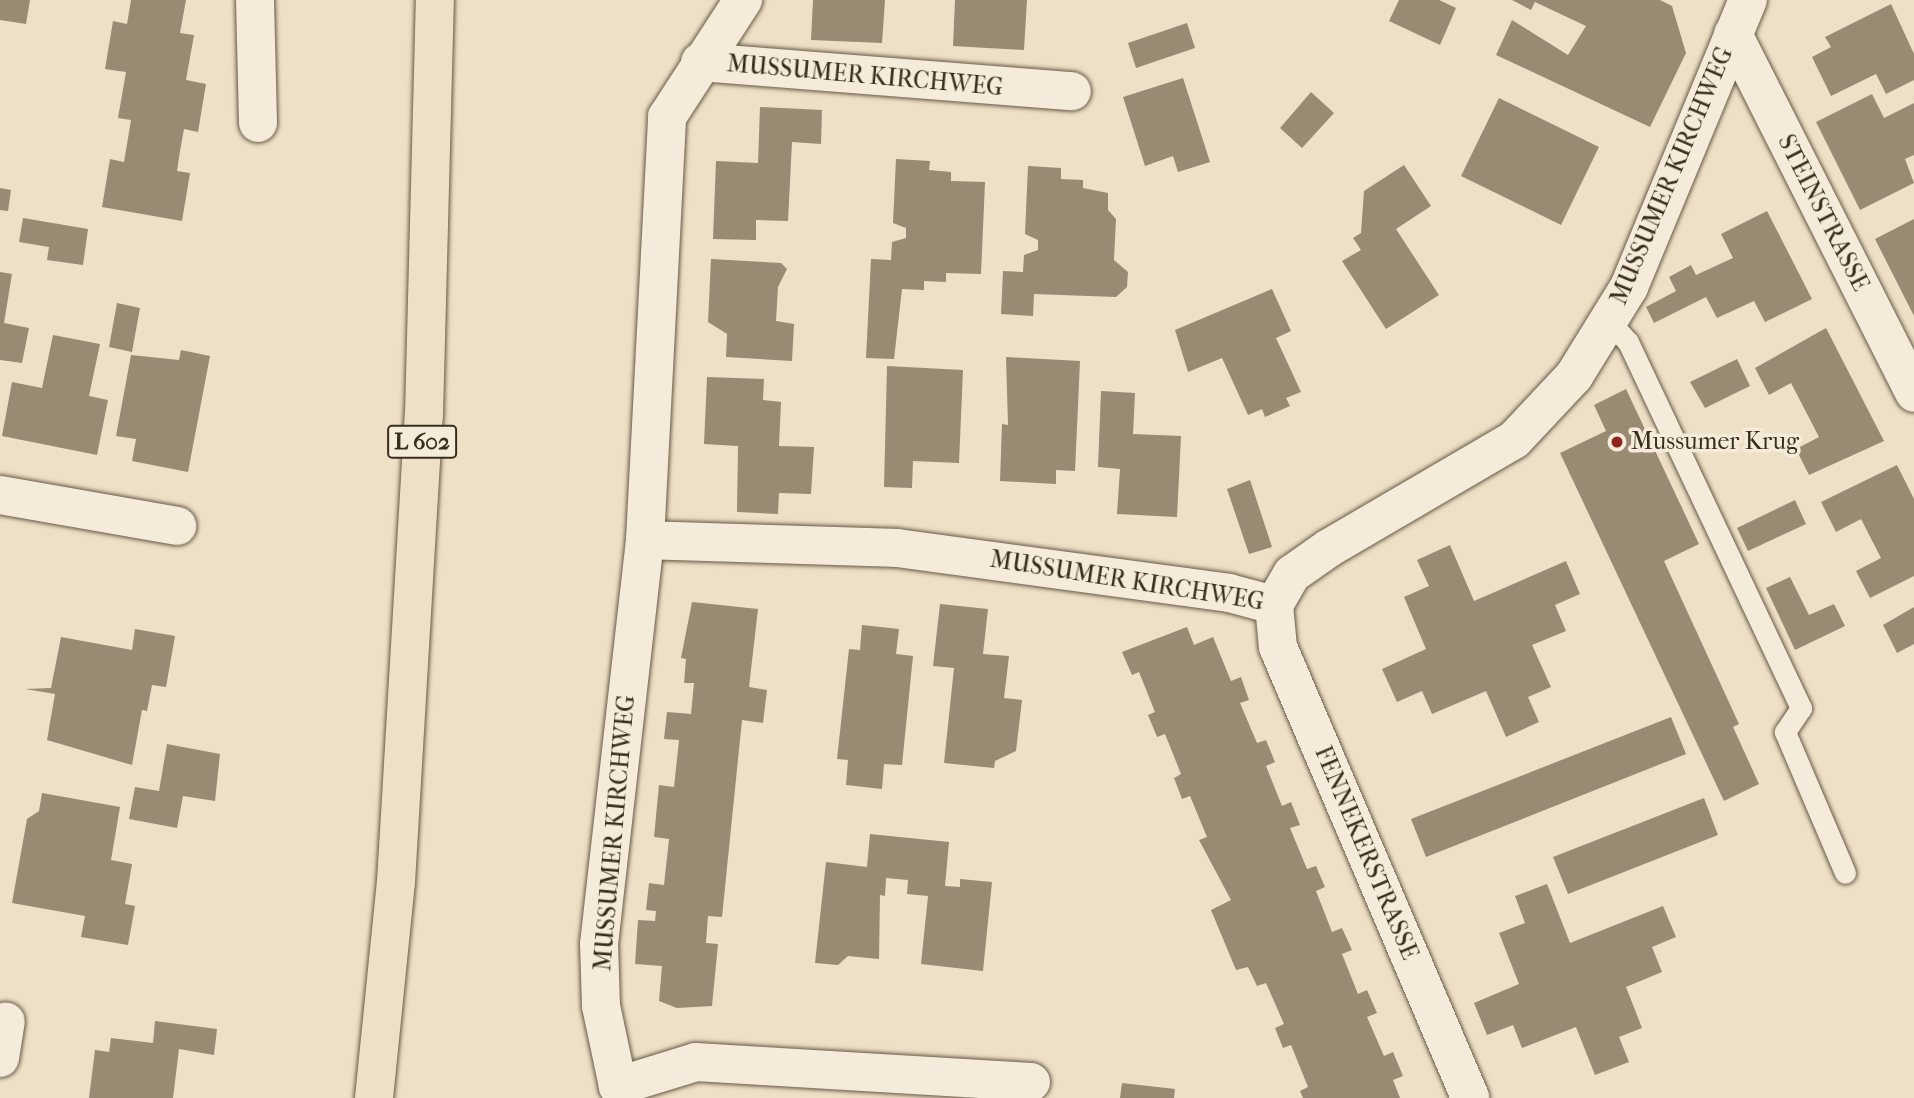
<!DOCTYPE html>
<html>
<head>
<meta charset="utf-8">
<style>
	body { margin:0 }
	#map { position:relative; width:1914px; height:1098px; overflow:hidden; background:#eee0c6; font-family:"IM FELL French Canon",serif }
	div>[style] { position:absolute }
	.building>* { inset:0; background:#988a73 }
	.roads { filter:drop-shadow(0 0 2px #675945) drop-shadow(0 0 2px #675945) }
	.lane>* { height:21px; margin:-10.5px; padding:0 10.5px; transform-origin:10.5px; border-radius:10.5px; background:#f4ebda }
	.street>* { height:38px; margin:-19px; padding:0 19px; transform-origin:19px; border-radius:19px; background:#f4ebda }
	.primary>* { height:38px; margin:-19px; padding:0 19px; transform-origin:19px; border-radius:19px; background:#eee0c6 }
	.dots>* { width:19px; height:19px; translate:-50% -50%; box-sizing:border-box; border:4px solid #f4ebda; border-radius:50% }
	span { translate:-50% -50%; white-space:nowrap; text-align:center; line-height:1.15; -webkit-text-stroke:7px #f4ebda; paint-order:stroke }
	.shield-label span { padding:2px 5px; background:#f4ebda; border:2px solid; border-radius:5px; -webkit-text-stroke-width:0 }
	.shield-label { font-size:23px; color:#3a2c1a; font-weight:700 }
	.street-label { font-size:24px; color:#3a2c1a }
	.poi-label { font-size:24px; color:#3a2c1a }
	.left { translate:0 -50%; text-align:left }
</style>
</head>
<body>
<div id="map">
	<div class="building">
		<i style="clip-path:polygon(0 0,30px 0,26px 24px,0 20px)"></i>
		<i style="clip-path:polygon(131px 0,186px 0,180px 33px,194px 35px,186px 80px,206px 84px,198px 132px,184px 129px,180px 151px,177px 171px,190px 173px,182px 221px,102px 207px,110px 159px,124px 162px,131px 120px,118px 118px,126px 72px,105px 69px,113px 21px,127px 24px)"></i>
		<i style="clip-path:polygon(813px 0,885px 0,882px 43px,811px 40px)"></i>
		<i style="clip-path:polygon(955px 0,1027px 0,1024px 50px,953px 46px)"></i>
		<i style="clip-path:polygon(1399px 0,1439px 0,1456px 8px,1440px 45px,1389px 21px)"></i>
		<i style="clip-path:polygon(1512px 0,1660px 0,1672px 6px,1686px 53px,1650px 127px,1496px 55px,1512px 20px,1568px 55px,1586px 26px,1535px 2px,1531px 10px)"></i>
		<i style="clip-path:polygon(1891px 4px,1914px 54px,1914px 80px,1886px 94px,1876px 74px,1831px 96px,1812px 57px,1831px 47px,1825px 37px)"></i>
		<i style="clip-path:polygon(1187px 23px,1195px 48px,1136px 68px,1128px 43px)"></i>
		<i style="clip-path:polygon(1183px 78px,1210px 162px,1178px 172px,1173px 156px,1145px 166px,1123px 97px)"></i>
		<i style="clip-path:polygon(1311px 92px,1334px 113px,1302px 148px,1280px 128px)"></i>
		<i style="clip-path:polygon(1872px 94px,1884px 118px,1914px 103px,1914px 155px,1905px 159px,1914px 183px,1860px 210px,1816px 122px)"></i>
		<i style="clip-path:polygon(1499px 98px,1599px 147px,1561px 225px,1461px 176px)"></i>
		<i style="clip-path:polygon(760px 107px,822px 110px,821px 144px,792px 142px,788px 221px,756px 220px,756px 240px,713px 239px,716px 161px,758px 163px)"></i>
		<i style="clip-path:polygon(896px 159px,930px 161px,929px 170px,951px 172px,951px 181px,985px 182px,981px 274px,946px 273px,946px 282px,924px 281px,924px 290px,902px 289px,894px 359px,866px 358px,871px 259px,891px 260px,892px 242px,906px 238px,906px 228px,893px 223px)"></i>
		<i style="clip-path:polygon(1404px 165px,1431px 206px,1396px 229px,1439px 295px,1386px 329px,1342px 261px,1361px 250px,1353px 238px,1361px 233px,1364px 191px)"></i>
		<i style="clip-path:polygon(1028px 166px,1061px 168px,1061px 179px,1083px 180px,1083px 188px,1108px 193px,1108px 210px,1116px 219px,1114px 260px,1128px 272px,1127px 287px,1116px 297px,1034px 294px,1033px 316px,1001px 314px,1003px 271px,1023px 272px,1024px 255px,1038px 250px,1038px 240px,1025px 234px)"></i>
		<i style="clip-path:polygon(0 188px,11px 190px,8px 211px,0 210px)"></i>
		<i style="clip-path:polygon(1767px 211px,1812px 299px,1765px 322px,1754px 301px,1717px 318px,1706px 297px,1654px 323px,1646px 307px,1676px 291px,1669px 277px,1691px 265px,1696px 275px,1733px 258px,1721px 234px)"></i>
		<i style="clip-path:polygon(23px 218px,88px 229px,83px 265px,47px 260px,49px 247px,19px 242px)"></i>
		<i style="clip-path:polygon(1914px 219px,1914px 316px,1875px 239px)"></i>
		<i style="clip-path:polygon(711px 259px,781px 263px,787px 269px,778px 287px,776px 321px,794px 324px,792px 361px,726px 357px,727px 334px,708px 322px)"></i>
		<i style="clip-path:polygon(0 272px,12px 274px,4px 323px,29px 328px,22px 363px,0 360px)"></i>
		<i style="clip-path:polygon(1272px 289px,1291px 331px,1276px 338px,1301px 392px,1286px 398px,1290px 406px,1265px 417px,1262px 409px,1248px 415px,1222px 358px,1188px 372px,1175px 330px)"></i>
		<i style="clip-path:polygon(117px 303px,140px 308px,132px 352px,109px 347px)"></i>
		<i style="clip-path:polygon(1826px 328px,1884px 441px,1809px 475px,1796px 449px,1819px 437px,1791px 383px,1769px 395px,1755px 368px)"></i>
		<i style="clip-path:polygon(53px 335px,100px 344px,89px 396px,108px 400px,97px 455px,2px 436px,12px 382px,42px 388px)"></i>
		<i style="clip-path:polygon(181px 350px,210px 356px,188px 472px,132px 461px,136px 439px,116px 436px,131px 355px,179px 360px)"></i>
		<i style="clip-path:polygon(1006px 357px,1080px 361px,1075px 471px,1056px 470px,1056px 484px,1000px 481px,1002px 424px,1008px 425px)"></i>
		<i style="clip-path:polygon(1737px 359px,1750px 386px,1705px 408px,1690px 382px)"></i>
		<i style="clip-path:polygon(887px 366px,963px 370px,959px 463px,913px 461px,912px 488px,884px 487px)"></i>
		<i style="clip-path:polygon(707px 377px,764px 379px,763px 400px,781px 402px,779px 446px,814px 447px,811px 494px,779px 493px,778px 514px,737px 512px,738px 446px,704px 444px)"></i>
		<i style="clip-path:polygon(1626px 389px,1699px 544px,1664px 561px,1739px 724px,1733px 727px,1759px 784px,1724px 801px,1560px 453px,1606px 431px,1594px 405px)"></i>
		<i style="clip-path:polygon(1101px 391px,1135px 393px,1133px 434px,1181px 436px,1177px 517px,1117px 514px,1120px 469px,1098px 467px)"></i>
		<i style="clip-path:polygon(1897px 465px,1914px 499px,1914px 576px,1870px 598px,1856px 571px,1881px 558px,1861px 519px,1836px 532px,1821px 502px)"></i>
		<i style="clip-path:polygon(1250px 480px,1272px 547px,1249px 554px,1227px 489px)"></i>
		<i style="clip-path:polygon(1795px 500px,1806px 524px,1748px 551px,1737px 528px)"></i>
		<i style="clip-path:polygon(1450px 545px,1474px 601px,1566px 561px,1580px 594px,1555px 605px,1566px 631px,1532px 645px,1551px 687px,1528px 697px,1539px 722px,1506px 737px,1486px 691px,1432px 714px,1422px 691px,1397px 702px,1382px 669px,1426px 649px,1404px 597px,1429px 586px,1417px 560px)"></i>
		<i style="clip-path:polygon(1790px 577px,1809px 615px,1834px 604px,1845px 626px,1795px 650px,1766px 588px)"></i>
		<i style="clip-path:polygon(692px 602px,758px 609px,749px 687px,767px 690px,763px 723px,742px 720px,722px 917px,708px 916px,706px 943px,718px 944px,712px 1006px,677px 1008px,659px 1001px,662px 966px,635px 964px,638px 920px,655px 921px,656px 911px,646px 910px,649px 883px,664px 885px,669px 839px,654px 837px,659px 785px,674px 787px,679px 740px,664px 739px,667px 712px,691px 714px,694px 683px,684px 683px,686px 659px,681px 658px)"></i>
		<i style="clip-path:polygon(940px 604px,988px 609px,983px 654px,1009px 656px,1004px 698px,1022px 700px,1016px 751px,995px 761px,994px 768px,944px 763px,954px 668px,933px 666px)"></i>
		<i style="clip-path:polygon(1914px 607px,1914px 644px,1897px 653px,1883px 625px)"></i>
		<i style="clip-path:polygon(862px 625px,899px 629px,896px 654px,913px 656px,902px 765px,884px 764px,882px 789px,846px 785px,848px 760px,837px 759px,849px 649px,860px 650px)"></i>
		<i style="clip-path:polygon(1187px 627px,1194px 645px,1213px 637px,1231px 681px,1241px 677px,1249px 700px,1240px 703px,1257px 743px,1266px 740px,1275px 762px,1266px 766px,1282px 806px,1291px 802px,1300px 825px,1290px 828px,1307px 869px,1316px 866px,1325px 887px,1316px 891px,1332px 932px,1342px 928px,1352px 950px,1342px 954px,1358px 994px,1367px 990px,1377px 1013px,1367px 1017px,1384px 1056px,1393px 1052px,1403px 1076px,1393px 1080px,1400px 1098px,1303px 1098px,1300px 1091px,1308px 1087px,1291px 1045px,1283px 1048px,1275px 1028px,1284px 1024px,1266px 983px,1257px 986px,1248px 967px,1236px 970px,1211px 910px,1231px 900px,1199px 840px,1207px 837px,1190px 796px,1182px 799px,1174px 778px,1181px 774px,1165px 734px,1157px 737px,1148px 715px,1155px 712px,1139px 672px,1132px 675px,1122px 652px)"></i>
		<i style="clip-path:polygon(135px 629px,175px 636px,166px 687px,152px 685px,147px 711px,142px 710px,132px 765px,47px 740px,55px 694px,25px 689px,51px 688px,61px 637px,132px 650px)"></i>
		<i style="clip-path:polygon(1671px 717px,1686px 754px,1426px 857px,1411px 819px)"></i>
		<i style="clip-path:polygon(167px 744px,220px 754px,215px 801px,183px 796px,177px 828px,129px 819px,135px 787px,159px 791px)"></i>
		<i style="clip-path:polygon(42px 793px,120px 807px,111px 860px,132px 864px,125px 904px,135px 906px,128px 945px,81px 937px,85px 916px,12px 903px,27px 819px,39px 811px)"></i>
		<i style="clip-path:polygon(1704px 798px,1718px 835px,1568px 894px,1553px 857px)"></i>
		<i style="clip-path:polygon(870px 834px,949px 842px,945px 886px,960px 887px,960px 879px,992px 882px,983px 971px,921px 964px,928px 896px,907px 894px,908px 880px,886px 878px,885px 896px,880px 895px,879px 959px,848px 956px,838px 965px,815px 963px,826px 862px,867px 867px)"></i>
		<i style="clip-path:polygon(1547px 884px,1570px 943px,1663px 906px,1676px 937px,1652px 947px,1662px 972px,1626px 987px,1642px 1028px,1619px 1037px,1629px 1062px,1595px 1075px,1576px 1027px,1522px 1048px,1513px 1025px,1487px 1035px,1474px 1003px,1519px 984px,1499px 933px,1525px 923px,1515px 896px)"></i>
		<i style="clip-path:polygon(155px 1021px,217px 1029px,214px 1055px,179px 1049px,173px 1098px,89px 1098px,95px 1050px,109px 1052px,111px 1038px,153px 1043px)"></i>
		<i style="clip-path:polygon(1122px 1083px,1175px 1089px,1174px 1098px,1120px 1098px)"></i>
	</div>
	<div class="roads">
		<div class="lane">
			<i style="left:1609px;top:321px;width:28px;rotate:48deg"></i>
			<i style="left:1628px;top:342px;width:405px;rotate:64.7deg"></i>
			<i style="left:1801px;top:708px;width:29px;rotate:124deg"></i>
			<i style="left:1785px;top:732px;width:153px;rotate:66.9deg"></i>
		</div>
		<div class="street">
			<i style="left:255px;top:0;width:123px;rotate:88.6deg"></i>
			<i style="left:1733px;top:34px;width:402px;rotate:63.2deg"></i>
			<i style="left:700px;top:62px;width:373px;rotate:4.5deg"></i>
			<i style="left:0;top:495px;width:180px;rotate:9.9deg"></i>
			<i style="left:645px;top:540px;width:424px;rotate:-87deg"></i>
			<i style="left:667px;top:117px;width:140px;rotate:-57deg"></i>
			<i style="left:1274px;top:605px;width:36px;rotate:-60deg"></i>
			<i style="left:1292px;top:574px;width:45px;rotate:-35.1deg"></i>
			<i style="left:1329px;top:548px;width:214px;rotate:-30.3deg"></i>
			<i style="left:1514px;top:440px;width:88px;rotate:-46.8deg"></i>
			<i style="left:1574px;top:376px;width:105px;rotate:-58.3deg"></i>
			<i style="left:1629px;top:287px;width:311px;rotate:-67.5deg"></i>
			<i style="left:1274px;top:605px;width:42px;rotate:84.6deg"></i>
			<i style="left:1278px;top:647px;width:490px;rotate:66.9deg"></i>
			<i style="left:0;top:1058px;width:37px;rotate:-81deg"></i>
			<i style="left:1031px;top:1082px;width:336px;rotate:-176.6deg"></i>
			<i style="left:696px;top:1062px;width:82px;rotate:162.9deg"></i>
			<i style="left:618px;top:1086px;width:82px;rotate:-102deg"></i>
			<i style="left:601px;top:1006px;width:62px;rotate:-91.8deg"></i>
			<i style="left:599px;top:944px;width:407px;rotate:-83.5deg"></i>
			<i style="left:645px;top:540px;width:252px;rotate:1.8deg"></i>
			<i style="left:897px;top:548px;width:335px;rotate:7.7deg"></i>
			<i style="left:1229px;top:593px;width:47px;rotate:14.9deg"></i>
		</div>
		<div class="primary">
			<i style="left:374px;top:1098px;width:217px;rotate:-84.2deg"></i>
			<i style="left:396px;top:882px;width:468px;rotate:-86.6deg"></i>
			<i style="left:424px;top:415px;width:415px;rotate:-88.5deg"></i>
		</div>
	</div>
	<div class="dots">
		<i style="left:1617px;top:442px;background:#8f2418"></i>
	</div>
	<div class="shield-label">
		<span style="left:422px;top:442px">L 602</span>
	</div>
	<div class="street-label">
		<span style="left:865px;top:76px;rotate:5deg">MUSSUMER KIRCHWEG</span>
		<span style="left:1672px;top:176px;rotate:-67deg">MUSSUMER KIRCHWEG</span>
		<span style="left:1823px;top:213px;rotate:63deg">STEINSTRASSE</span>
		<span style="left:1127px;top:581px;rotate:9deg">MUSSUMER KIRCHWEG</span>
		<span style="left:615px;top:833px;rotate:-85deg">MUSSUMER KIRCHWEG</span>
		<span style="left:1366px;top:853px;rotate:67deg">FENNEKERSTRASSE</span>
	</div>
	<div class="poi-label">
		<span class="left" style="left:1631px;top:442px">Mussumer Krug</span>
	</div>
</div>
</body>
</html>
